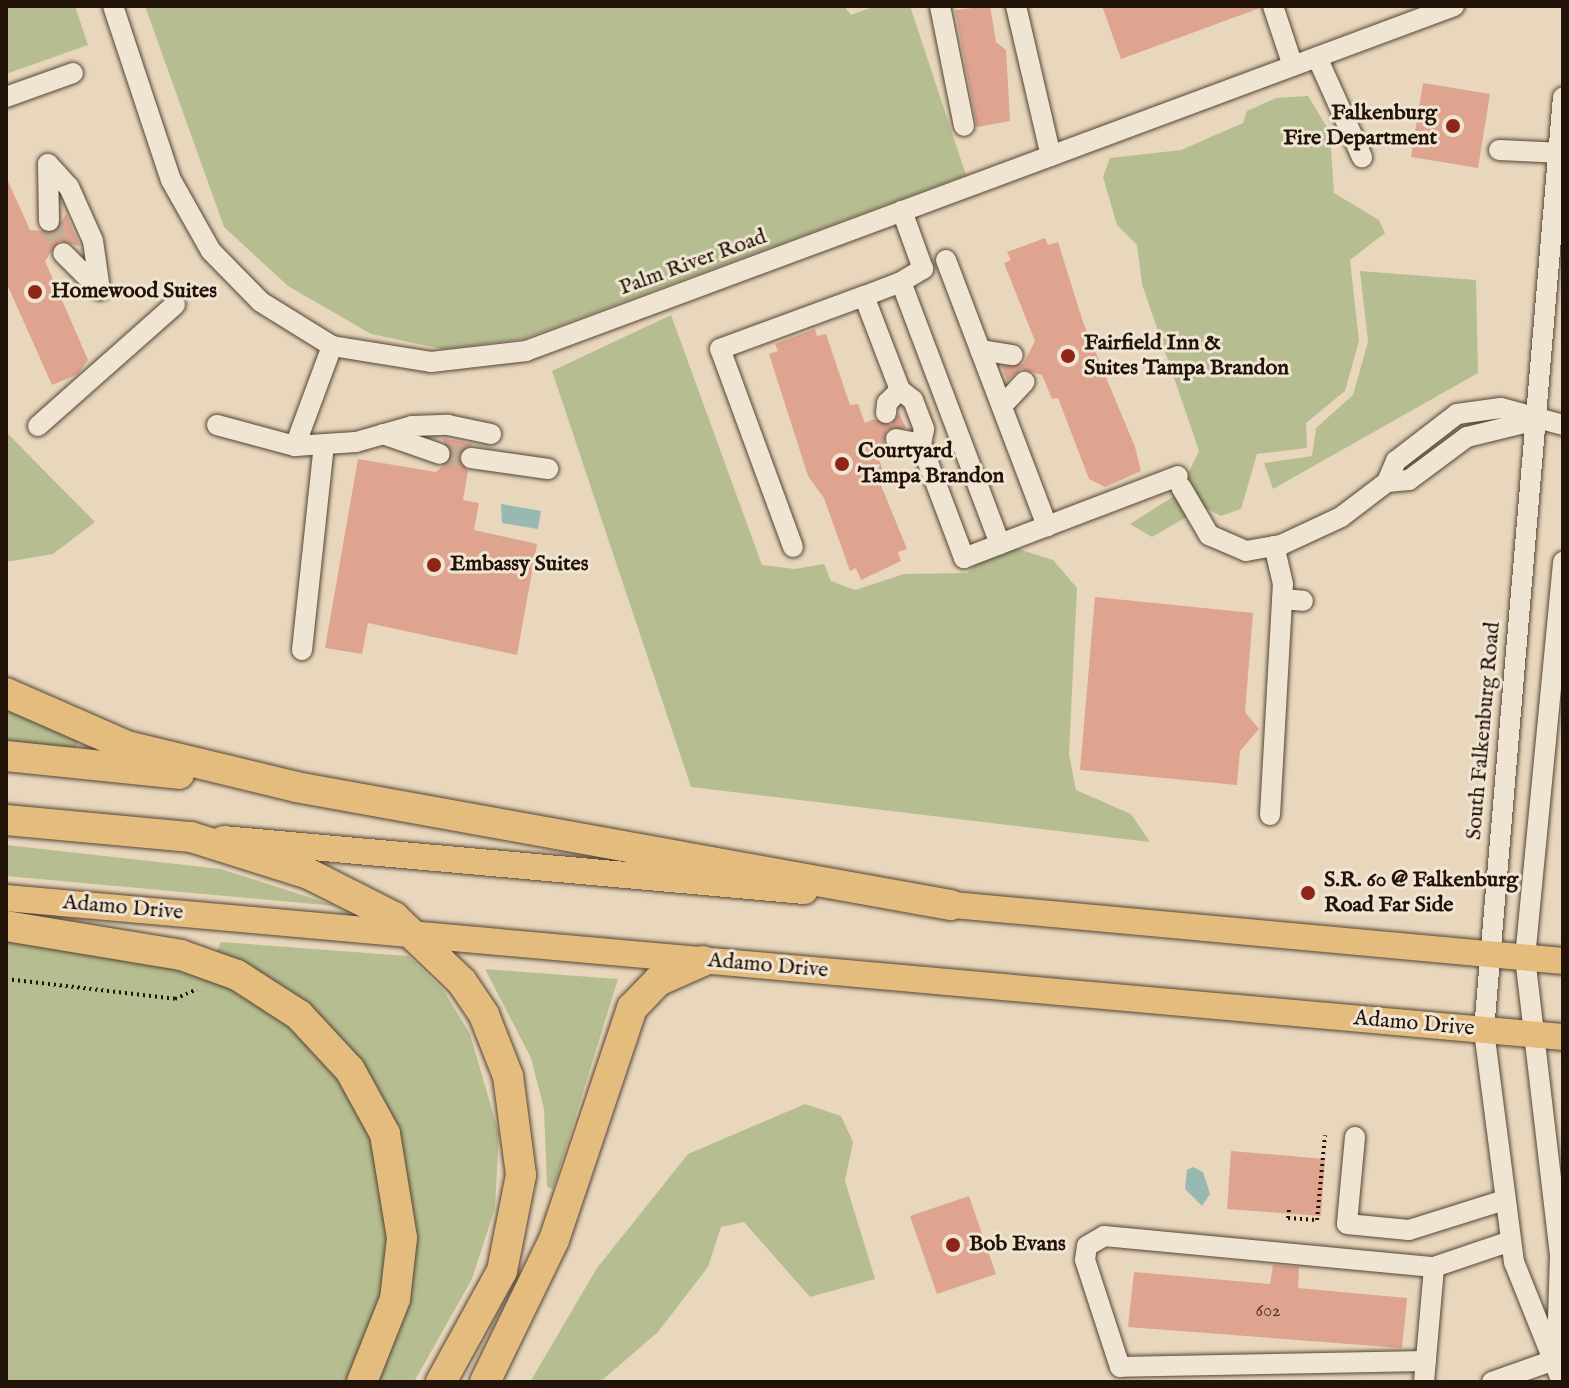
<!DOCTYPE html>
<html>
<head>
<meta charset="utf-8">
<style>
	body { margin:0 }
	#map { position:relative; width:1569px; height:1388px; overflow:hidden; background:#e8d7bc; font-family:"IM FELL English",serif }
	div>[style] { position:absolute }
	.green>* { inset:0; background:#b6be91 }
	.water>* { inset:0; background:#97b9b1 }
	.building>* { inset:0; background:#dea490 }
	.minor-tunnel>* { height:20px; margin-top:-10px; transform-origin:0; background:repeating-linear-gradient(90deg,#c0b098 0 20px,transparent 0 30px) }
	.path>* { height:4px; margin-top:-2px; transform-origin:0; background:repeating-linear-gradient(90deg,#221308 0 2px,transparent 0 6px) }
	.roads { filter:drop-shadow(0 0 2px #544435) drop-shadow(0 0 2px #544435) }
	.minor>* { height:20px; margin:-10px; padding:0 10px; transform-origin:10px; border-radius:10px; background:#f0e5d3 }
	.major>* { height:26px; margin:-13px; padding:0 13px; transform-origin:13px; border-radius:13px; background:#e4bc7e }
	.highway>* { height:30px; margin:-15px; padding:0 15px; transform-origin:15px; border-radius:15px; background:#e4bc7e }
	.dots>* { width:22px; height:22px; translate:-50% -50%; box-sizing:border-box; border:4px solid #f0e5d3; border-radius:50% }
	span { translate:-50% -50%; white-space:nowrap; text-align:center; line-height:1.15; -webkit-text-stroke:6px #f0e5d3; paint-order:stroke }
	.number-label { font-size:18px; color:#51372a }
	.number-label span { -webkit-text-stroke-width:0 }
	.poi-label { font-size:22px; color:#221308; font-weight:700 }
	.right { translate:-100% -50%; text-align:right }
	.left { translate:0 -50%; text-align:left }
	.street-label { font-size:22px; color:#221308 }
	.frame { position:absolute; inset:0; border:8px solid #221308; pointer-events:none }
</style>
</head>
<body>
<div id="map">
	<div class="green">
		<i style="clip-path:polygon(6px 6px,75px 6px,88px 45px,6px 74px)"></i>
		<i style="clip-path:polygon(145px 6px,844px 6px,851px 15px,875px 6px,910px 6px,966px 175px,523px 339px,442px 349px,371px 334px,288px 286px,224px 227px)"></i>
		<i style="clip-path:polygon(1308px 96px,1330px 132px,1334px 193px,1379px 220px,1385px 233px,1350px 260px,1359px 341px,1345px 391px,1306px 423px,1307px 448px,1257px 454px,1241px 509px,1221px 516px,1204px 507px,1152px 537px,1130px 524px,1179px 493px,1199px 451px,1142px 284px,1137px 245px,1117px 225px,1103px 177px,1110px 158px,1181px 150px,1243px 123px,1247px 111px,1276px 98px)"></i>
		<i style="clip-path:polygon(1360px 271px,1476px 280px,1478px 373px,1273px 489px,1264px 463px,1312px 456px,1316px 428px,1353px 395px,1368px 342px)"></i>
		<i style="clip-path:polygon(671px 315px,762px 565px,795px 569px,824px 564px,831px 581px,855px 590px,904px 574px,967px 573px,1000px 543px,1053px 560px,1077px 588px,1069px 754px,1076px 790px,1131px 814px,1150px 842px,691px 787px,552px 371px)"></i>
		<i style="clip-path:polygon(6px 432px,95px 522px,53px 554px,6px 562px)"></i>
		<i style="clip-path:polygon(6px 707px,79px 739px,76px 748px,6px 741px)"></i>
		<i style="clip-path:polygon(6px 845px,221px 869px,336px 906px,6px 876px)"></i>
		<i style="clip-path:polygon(6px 938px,120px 954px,225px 979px,318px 1047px,371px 1132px,392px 1215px,388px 1290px,351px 1382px,6px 1382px)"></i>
		<i style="clip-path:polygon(221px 942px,408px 956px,444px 991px,470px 1034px,499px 1134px,495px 1208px,472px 1279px,414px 1382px,375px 1382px,404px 1309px,379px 1097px,213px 958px)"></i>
		<i style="clip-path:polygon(485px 969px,618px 979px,553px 1189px,547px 1187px,544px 1109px,531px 1058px)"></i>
		<i style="clip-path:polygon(805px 1104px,841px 1116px,853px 1142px,845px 1181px,875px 1279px,810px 1297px,744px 1222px,721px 1227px,708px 1267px,658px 1332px,600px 1382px,530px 1382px,597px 1268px,688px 1154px)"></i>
	</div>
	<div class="water">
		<i style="clip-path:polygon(501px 504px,541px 511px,538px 529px,502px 523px)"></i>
		<i style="clip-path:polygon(1193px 1167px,1203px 1172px,1210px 1194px,1202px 1206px,1185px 1189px,1187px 1170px)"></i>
	</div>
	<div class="building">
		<i style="clip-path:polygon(990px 6px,996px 42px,1006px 50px,1010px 121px,977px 127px,955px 10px)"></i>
		<i style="clip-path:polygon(1102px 6px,1260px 6px,1260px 8px,1121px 59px)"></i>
		<i style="clip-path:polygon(1423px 83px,1490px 94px,1478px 168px,1411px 157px)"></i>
		<i style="clip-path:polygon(6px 177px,30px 230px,55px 232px,66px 214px,80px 246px,59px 241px,45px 261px,88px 360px,78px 374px,52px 385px,6px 282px)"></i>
		<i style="clip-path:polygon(1045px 238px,1048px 245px,1058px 242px,1083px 322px,1135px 447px,1141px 471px,1105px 487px,1089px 479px,1058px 398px,1052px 399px,1042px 375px,1021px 369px,1007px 381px,1002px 366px,1023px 364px,1035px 341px,1004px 263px,1011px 260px,1007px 252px)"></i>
		<i style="clip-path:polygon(815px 329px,817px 336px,826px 334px,850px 405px,858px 404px,865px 423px,874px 419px,891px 425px,899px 413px,906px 428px,887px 430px,884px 444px,875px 449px,885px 476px,878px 478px,907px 549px,898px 552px,901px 561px,861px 580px,856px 568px,850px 571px,824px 498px,808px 476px,769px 354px,778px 351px,775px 344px)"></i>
		<i style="clip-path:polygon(442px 438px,473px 444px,458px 457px,468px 471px,463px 500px,479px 503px,474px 530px,537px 544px,517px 655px,368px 623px,362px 654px,325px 648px,358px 459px,436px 472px,452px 458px)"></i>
		<i style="clip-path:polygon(1095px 597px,1253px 613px,1245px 712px,1259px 729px,1240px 751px,1237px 785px,1080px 770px)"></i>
		<i style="clip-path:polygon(1231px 1151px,1325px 1159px,1321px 1216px,1227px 1209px)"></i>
		<i style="clip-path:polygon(969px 1196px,996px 1274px,937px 1294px,910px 1216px)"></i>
		<i style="clip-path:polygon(1273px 1265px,1299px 1267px,1298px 1288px,1407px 1298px,1402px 1348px,1128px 1327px,1134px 1272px,1270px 1284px)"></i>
	</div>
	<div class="minor-tunnel">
		<i style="left:49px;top:221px;width:35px;rotate:66deg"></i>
		<i style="left:440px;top:454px;width:31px;rotate:7deg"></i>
	</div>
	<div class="path">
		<i style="left:6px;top:979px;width:170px;rotate:6.7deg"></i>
		<i style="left:175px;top:999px;width:24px;rotate:-24deg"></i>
		<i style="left:1289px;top:1210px;width:8px;rotate:97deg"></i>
		<i style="left:1288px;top:1218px;width:29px;rotate:4deg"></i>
		<i style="left:1317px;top:1220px;width:85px;rotate:-84.6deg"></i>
	</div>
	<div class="roads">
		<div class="minor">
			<i style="left:113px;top:6px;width:183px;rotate:71.6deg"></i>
			<i style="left:171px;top:180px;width:81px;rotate:60.6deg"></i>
			<i style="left:211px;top:251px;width:71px;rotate:45.6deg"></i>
			<i style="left:261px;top:302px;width:84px;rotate:31.8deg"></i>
			<i style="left:332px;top:346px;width:100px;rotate:9.2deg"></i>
			<i style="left:431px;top:362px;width:96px;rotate:-6.6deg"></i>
			<i style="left:526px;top:351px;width:990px;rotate:-20.39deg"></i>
			<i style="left:940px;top:6px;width:122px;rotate:78.7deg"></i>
			<i style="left:1016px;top:6px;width:154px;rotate:76.9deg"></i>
			<i style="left:1273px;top:6px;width:63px;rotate:71.6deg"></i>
			<i style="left:1317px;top:57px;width:110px;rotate:65.8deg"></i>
			<i style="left:6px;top:97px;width:71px;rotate:-19.7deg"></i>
			<i style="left:1499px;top:150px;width:64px;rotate:2.7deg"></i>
			<i style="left:49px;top:221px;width:57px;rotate:-91deg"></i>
			<i style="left:48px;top:164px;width:31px;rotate:48deg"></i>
			<i style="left:69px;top:187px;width:59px;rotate:66deg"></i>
			<i style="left:93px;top:241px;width:49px;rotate:81.9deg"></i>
			<i style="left:100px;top:290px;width:52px;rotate:-135deg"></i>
			<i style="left:946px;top:260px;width:285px;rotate:69.2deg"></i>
			<i style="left:1047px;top:526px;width:50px;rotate:159deg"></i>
			<i style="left:901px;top:282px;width:40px;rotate:159deg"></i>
			<i style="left:864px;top:296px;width:101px;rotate:69deg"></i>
			<i style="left:900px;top:390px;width:16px;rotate:38deg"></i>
			<i style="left:913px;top:400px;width:31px;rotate:69deg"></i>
			<i style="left:924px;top:429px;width:15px;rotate:101deg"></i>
			<i style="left:921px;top:444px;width:122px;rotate:69.3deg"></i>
			<i style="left:964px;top:558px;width:39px;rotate:-21deg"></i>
			<i style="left:1000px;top:544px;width:280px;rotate:-110.7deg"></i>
			<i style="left:901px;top:282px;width:26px;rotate:-31deg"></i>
			<i style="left:923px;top:269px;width:62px;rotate:-109.9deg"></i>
			<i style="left:980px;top:350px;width:33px;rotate:9deg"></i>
			<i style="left:1002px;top:406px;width:33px;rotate:-47deg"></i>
			<i style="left:886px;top:413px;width:10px;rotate:-84deg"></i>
			<i style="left:887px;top:403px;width:18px;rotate:-45deg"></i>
			<i style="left:217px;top:425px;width:81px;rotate:15.1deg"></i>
			<i style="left:295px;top:446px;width:61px;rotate:-3.8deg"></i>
			<i style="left:356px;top:442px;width:58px;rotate:-15.9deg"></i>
			<i style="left:412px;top:426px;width:36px;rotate:-2deg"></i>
			<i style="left:448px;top:425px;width:44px;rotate:11.8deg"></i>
			<i style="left:38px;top:426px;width:183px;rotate:-41.5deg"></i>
			<i style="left:383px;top:434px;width:60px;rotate:19.3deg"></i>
			<i style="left:896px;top:439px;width:25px;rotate:11deg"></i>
			<i style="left:295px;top:446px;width:107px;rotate:-69.7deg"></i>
			<i style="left:471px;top:458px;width:78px;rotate:8.1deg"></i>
			<i style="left:1387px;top:482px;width:22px;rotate:-5deg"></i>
			<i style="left:1409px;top:480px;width:72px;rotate:-36.6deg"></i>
			<i style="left:1467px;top:437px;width:71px;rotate:-13.8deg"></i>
			<i style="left:1181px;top:487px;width:56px;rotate:59.7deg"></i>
			<i style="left:1209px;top:535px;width:40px;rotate:23.4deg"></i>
			<i style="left:1246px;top:551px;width:36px;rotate:-10deg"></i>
			<i style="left:1281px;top:545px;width:66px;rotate:-25deg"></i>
			<i style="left:1341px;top:517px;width:58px;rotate:-37.3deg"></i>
			<i style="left:1387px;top:482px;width:23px;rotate:-67deg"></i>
			<i style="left:1396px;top:461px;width:77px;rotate:-37.6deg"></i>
			<i style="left:1457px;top:414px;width:44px;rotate:-7.8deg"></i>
			<i style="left:1501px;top:408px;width:64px;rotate:15.3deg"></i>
			<i style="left:1047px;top:526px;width:140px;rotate:-20.9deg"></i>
			<i style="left:793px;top:547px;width:211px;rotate:-110.2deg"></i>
			<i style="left:720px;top:349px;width:153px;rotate:-20.2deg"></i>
			<i style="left:1282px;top:599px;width:21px;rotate:5deg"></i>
			<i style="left:302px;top:650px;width:207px;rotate:-83.9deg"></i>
			<i style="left:1270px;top:815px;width:231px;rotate:-86.8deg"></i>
			<i style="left:1283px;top:584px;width:39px;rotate:-103deg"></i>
			<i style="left:1355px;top:1137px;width:87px;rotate:95.3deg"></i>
			<i style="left:1347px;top:1224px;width:62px;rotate:5.5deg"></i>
			<i style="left:1409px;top:1230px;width:101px;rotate:-17.4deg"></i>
			<i style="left:1557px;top:1351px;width:96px;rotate:-88.2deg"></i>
			<i style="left:1560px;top:1255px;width:299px;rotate:-96.7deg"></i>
			<i style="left:1525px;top:958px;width:398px;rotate:-84.5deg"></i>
			<i style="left:1426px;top:1361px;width:306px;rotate:178.9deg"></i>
			<i style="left:1120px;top:1367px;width:113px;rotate:-108.1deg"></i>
			<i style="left:1085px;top:1260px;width:14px;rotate:-82deg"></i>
			<i style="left:1087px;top:1246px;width:20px;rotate:-30deg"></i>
			<i style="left:1104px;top:1236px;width:331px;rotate:5.4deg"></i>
			<i style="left:1434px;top:1267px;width:81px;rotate:-18.7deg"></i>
			<i style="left:1424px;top:1382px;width:115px;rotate:-85deg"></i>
			<i style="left:1492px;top:1382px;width:69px;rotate:-19.5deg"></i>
			<i style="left:1562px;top:1382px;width:129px;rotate:-111.8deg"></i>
			<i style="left:1514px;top:1262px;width:234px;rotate:-97.4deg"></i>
			<i style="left:1484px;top:1030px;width:936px;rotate:-85.16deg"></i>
		</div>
		<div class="major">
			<i style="left:223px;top:839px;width:584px;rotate:5.11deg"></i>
			<i style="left:6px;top:898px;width:1563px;rotate:5.1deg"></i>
			<i style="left:932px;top:903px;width:634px;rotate:5.25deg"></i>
		</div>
		<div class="highway">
			<i style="left:6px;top:693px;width:132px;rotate:23.7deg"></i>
			<i style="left:127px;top:746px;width:174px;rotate:13.6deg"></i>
			<i style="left:296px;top:787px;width:665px;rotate:10.23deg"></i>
			<i style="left:6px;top:756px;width:174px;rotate:5.9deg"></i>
			<i style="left:6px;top:820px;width:186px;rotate:5.3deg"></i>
			<i style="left:191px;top:837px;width:124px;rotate:17.4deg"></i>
			<i style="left:309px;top:874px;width:95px;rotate:26.8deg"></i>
			<i style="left:394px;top:917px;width:94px;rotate:43.7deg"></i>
			<i style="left:462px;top:982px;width:40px;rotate:56deg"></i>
			<i style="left:484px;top:1015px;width:66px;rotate:68.5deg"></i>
			<i style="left:508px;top:1076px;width:100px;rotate:82.5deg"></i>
			<i style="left:521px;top:1175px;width:98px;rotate:101.2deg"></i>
			<i style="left:502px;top:1271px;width:127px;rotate:118.8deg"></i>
			<i style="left:6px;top:926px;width:177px;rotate:9.4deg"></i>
			<i style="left:181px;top:955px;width:59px;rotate:19.7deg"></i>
			<i style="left:237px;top:975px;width:74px;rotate:32.8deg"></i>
			<i style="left:299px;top:1015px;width:75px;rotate:47.2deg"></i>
			<i style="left:350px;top:1070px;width:73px;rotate:61.3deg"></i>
			<i style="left:385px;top:1134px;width:105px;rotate:80.7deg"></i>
			<i style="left:402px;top:1238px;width:61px;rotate:96.5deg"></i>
			<i style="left:395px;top:1299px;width:89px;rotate:111.7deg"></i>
			<i style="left:485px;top:1382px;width:158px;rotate:-64.1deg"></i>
			<i style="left:554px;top:1240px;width:245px;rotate:-71.4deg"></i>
			<i style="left:632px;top:1008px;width:37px;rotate:-46deg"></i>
			<i style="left:658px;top:981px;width:49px;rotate:-24deg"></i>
		</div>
	</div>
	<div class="dots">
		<i style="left:1453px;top:126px;background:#8f2418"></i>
		<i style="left:35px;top:292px;background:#8f2418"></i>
		<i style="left:1068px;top:356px;background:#8f2418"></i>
		<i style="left:842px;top:464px;background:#8f2418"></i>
		<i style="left:434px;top:565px;background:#8f2418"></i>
		<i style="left:1308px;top:893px;background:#8f2418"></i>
		<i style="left:953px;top:1245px;background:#8f2418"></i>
	</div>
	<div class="number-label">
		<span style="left:1268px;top:1312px">602</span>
	</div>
	<div class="poi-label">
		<span class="right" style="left:1437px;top:126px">Falkenburg<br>Fire Department</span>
		<span class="left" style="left:51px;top:292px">Homewood Suites</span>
		<span class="left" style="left:1084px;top:356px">Fairfield Inn &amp;<br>Suites Tampa Brandon</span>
		<span class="left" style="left:858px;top:464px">Courtyard<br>Tampa Brandon</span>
		<span class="left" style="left:450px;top:565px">Embassy Suites</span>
		<span class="left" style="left:1324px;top:893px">S.R. 60 @ Falkenburg<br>Road Far Side</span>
		<span class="left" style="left:969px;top:1245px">Bob Evans</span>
	</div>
	<div class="street-label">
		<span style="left:693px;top:263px;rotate:-20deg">Palm River Road</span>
		<span style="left:1484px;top:731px;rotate:-85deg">South Falkenburg Road</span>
		<span style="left:123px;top:908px;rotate:5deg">Adamo Drive</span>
		<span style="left:768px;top:966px;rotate:5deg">Adamo Drive</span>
		<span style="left:1414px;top:1024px;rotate:5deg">Adamo Drive</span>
	</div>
	<div class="frame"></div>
</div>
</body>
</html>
